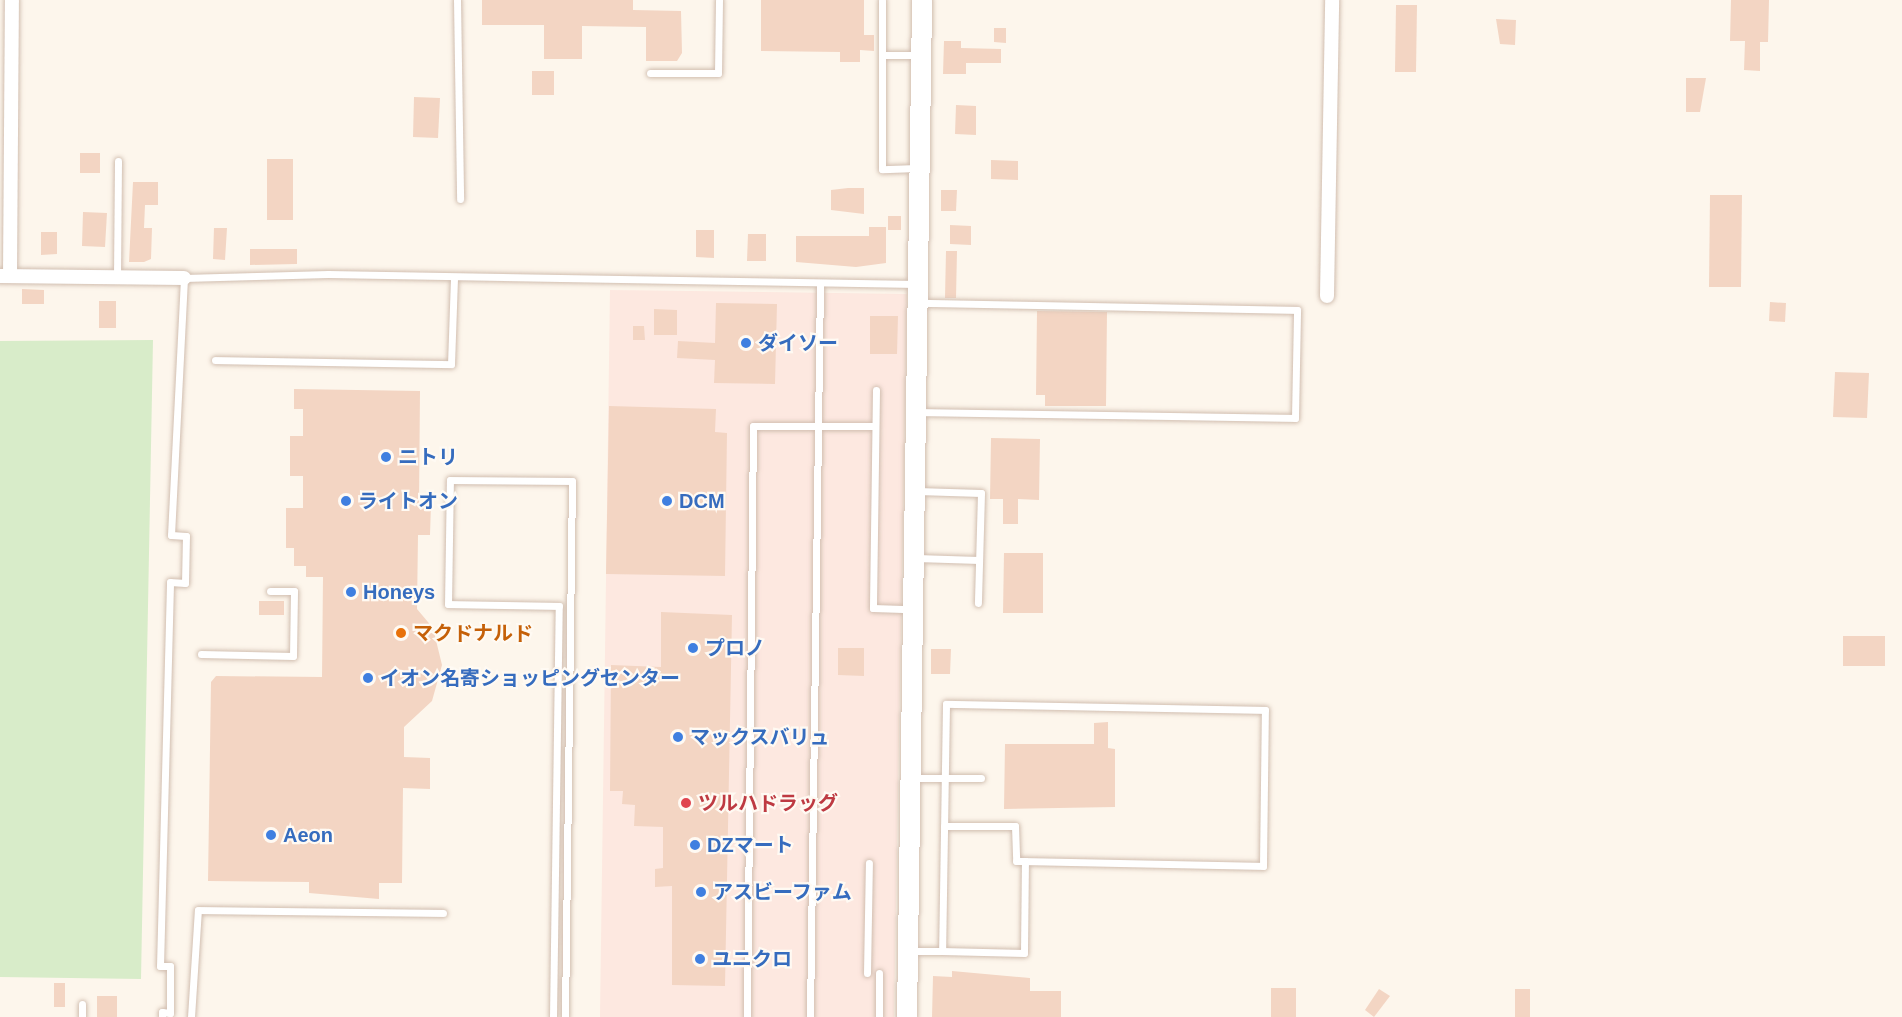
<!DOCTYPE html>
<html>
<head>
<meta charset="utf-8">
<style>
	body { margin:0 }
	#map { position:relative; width:1902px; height:1017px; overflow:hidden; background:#fdf6ec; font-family:Helvetica,"Noto Sans JP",sans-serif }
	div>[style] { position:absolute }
	.commercial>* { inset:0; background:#fde8e0 }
	.green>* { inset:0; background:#d8ecc9 }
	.building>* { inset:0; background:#f3d5c3 }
	.roads { filter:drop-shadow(0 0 2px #d1beb0) drop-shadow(0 0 2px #d1beb0) }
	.lane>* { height:7px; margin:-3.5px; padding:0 3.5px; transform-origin:3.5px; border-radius:3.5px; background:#fff }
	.street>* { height:14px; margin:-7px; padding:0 7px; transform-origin:7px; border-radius:7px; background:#fff }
	.secondary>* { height:20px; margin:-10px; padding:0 10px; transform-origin:10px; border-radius:10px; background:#fff }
	.dots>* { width:16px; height:16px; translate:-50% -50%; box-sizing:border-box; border:3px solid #fffaf3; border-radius:50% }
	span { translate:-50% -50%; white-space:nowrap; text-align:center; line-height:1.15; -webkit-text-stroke:4.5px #fffaf3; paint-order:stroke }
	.shop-label { font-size:20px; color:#366cbe; font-weight:700 }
	.left { translate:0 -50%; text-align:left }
	.food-label { font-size:20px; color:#c56008; font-weight:700 }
	.health-label { font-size:20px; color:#be3a42; font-weight:700 }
</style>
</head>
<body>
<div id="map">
	<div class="commercial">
		<i style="clip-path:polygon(610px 290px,907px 294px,894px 1017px,600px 1017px)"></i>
	</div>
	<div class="green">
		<i style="clip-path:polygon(153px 340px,141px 979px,0 977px,0 341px)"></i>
	</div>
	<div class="building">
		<i style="clip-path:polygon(482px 0,633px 0,633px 10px,681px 11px,682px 53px,677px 61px,646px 61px,646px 27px,582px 26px,582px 59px,544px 59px,544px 25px,482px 25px)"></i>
		<i style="clip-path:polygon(761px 0,864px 0,864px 35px,874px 35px,874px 51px,860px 50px,860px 62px,840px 62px,840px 52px,761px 51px)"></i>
		<i style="clip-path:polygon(1731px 0,1769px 0,1768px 42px,1760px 42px,1760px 71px,1744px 70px,1745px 41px,1730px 41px)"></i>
		<i style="clip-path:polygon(1396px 5px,1417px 5px,1416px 72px,1395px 72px)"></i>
		<i style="clip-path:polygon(1496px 19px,1516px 20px,1515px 45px,1500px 44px)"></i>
		<i style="clip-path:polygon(994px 28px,1006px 28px,1006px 43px,994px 42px)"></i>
		<i style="clip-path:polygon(944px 41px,961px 41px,961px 48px,1001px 49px,1001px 63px,966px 63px,966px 74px,943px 74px)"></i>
		<i style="clip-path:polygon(532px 71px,554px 71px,554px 95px,532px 95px)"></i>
		<i style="clip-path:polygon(1686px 78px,1706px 78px,1700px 112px,1686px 112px)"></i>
		<i style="clip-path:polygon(414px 97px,440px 98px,438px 138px,413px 137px)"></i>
		<i style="clip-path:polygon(956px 105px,976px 106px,976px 135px,955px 134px)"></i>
		<i style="clip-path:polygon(80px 153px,100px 153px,100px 173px,80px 173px)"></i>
		<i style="clip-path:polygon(267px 159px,293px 159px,293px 220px,267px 220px)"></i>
		<i style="clip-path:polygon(991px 160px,1018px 161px,1018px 180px,991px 179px)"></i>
		<i style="clip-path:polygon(133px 182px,158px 182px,158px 205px,145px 205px,144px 228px,152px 228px,151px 259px,144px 262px,129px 262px)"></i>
		<i style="clip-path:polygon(848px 188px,864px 188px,864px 214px,831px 210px,831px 190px)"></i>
		<i style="clip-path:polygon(941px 190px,957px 190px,956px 211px,941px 211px)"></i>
		<i style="clip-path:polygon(1710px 195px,1742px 195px,1741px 287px,1709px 287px)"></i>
		<i style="clip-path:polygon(83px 212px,107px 213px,105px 247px,82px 246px)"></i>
		<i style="clip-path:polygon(888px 216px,901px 216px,901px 230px,888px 230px)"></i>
		<i style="clip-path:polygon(950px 225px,971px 226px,971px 245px,950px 244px)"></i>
		<i style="clip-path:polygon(869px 227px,886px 227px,886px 263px,856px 267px,796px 262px,796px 236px,869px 236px)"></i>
		<i style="clip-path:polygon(214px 228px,227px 228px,225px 260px,213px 259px)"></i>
		<i style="clip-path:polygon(696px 230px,714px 230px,714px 258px,696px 257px)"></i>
		<i style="clip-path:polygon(41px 232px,57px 232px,57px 254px,41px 255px)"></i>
		<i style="clip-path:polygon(748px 234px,766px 234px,766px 261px,747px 261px)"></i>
		<i style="clip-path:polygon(250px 249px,297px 249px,297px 264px,250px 265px)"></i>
		<i style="clip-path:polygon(946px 251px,957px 251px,956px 298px,945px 298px)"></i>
		<i style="clip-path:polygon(22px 289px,44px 290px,44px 304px,22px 304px)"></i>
		<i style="clip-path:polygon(99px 301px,116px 301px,116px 328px,99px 328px)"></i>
		<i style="clip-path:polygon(1770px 302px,1786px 303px,1785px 322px,1769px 321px)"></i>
		<i style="clip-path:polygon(716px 303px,777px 304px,775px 384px,714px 383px,715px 360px,677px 358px,678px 341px,715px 343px)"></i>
		<i style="clip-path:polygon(654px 309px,677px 310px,677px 335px,654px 335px)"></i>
		<i style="clip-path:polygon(1037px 311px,1107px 312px,1106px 406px,1045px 406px,1045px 395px,1036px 395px)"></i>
		<i style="clip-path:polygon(870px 316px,898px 316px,897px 354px,870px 354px)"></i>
		<i style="clip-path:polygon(633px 326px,644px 326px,645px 340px,633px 340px)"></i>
		<i style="clip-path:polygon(1835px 372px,1869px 373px,1867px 418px,1833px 417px)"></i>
		<i style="clip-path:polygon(294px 389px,420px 391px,419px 504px,431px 504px,430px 535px,418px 535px,417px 609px,433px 628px,442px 665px,432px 701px,404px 727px,404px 757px,430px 758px,430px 789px,403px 788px,402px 883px,379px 883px,379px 899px,309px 893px,309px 882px,208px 881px,211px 682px,216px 676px,322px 677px,323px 577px,306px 577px,306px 566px,294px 566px,294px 548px,286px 548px,286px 508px,303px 508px,303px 476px,290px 476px,290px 436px,303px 436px,303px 409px,294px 409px)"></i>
		<i style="clip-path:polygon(609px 406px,716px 409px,715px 432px,727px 433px,725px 576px,606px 574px)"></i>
		<i style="clip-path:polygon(991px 438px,1040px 439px,1039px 500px,1018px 499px,1018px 524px,1003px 524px,1003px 499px,990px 499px)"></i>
		<i style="clip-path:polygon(1004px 553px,1043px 553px,1043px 613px,1003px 613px)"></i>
		<i style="clip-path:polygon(259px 601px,284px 601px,284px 615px,259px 615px)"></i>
		<i style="clip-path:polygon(661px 612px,732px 615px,725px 986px,672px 985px,672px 886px,655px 887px,655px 869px,663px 868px,663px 827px,634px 826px,635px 805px,622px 804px,623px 791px,610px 791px,611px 665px,661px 667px)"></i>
		<i style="clip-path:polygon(1843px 636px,1885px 636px,1885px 666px,1843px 666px)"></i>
		<i style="clip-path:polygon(838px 648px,864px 648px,864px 676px,838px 675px)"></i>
		<i style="clip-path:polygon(931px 649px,951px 649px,950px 674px,931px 674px)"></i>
		<i style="clip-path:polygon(1108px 722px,1108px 748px,1115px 749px,1115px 807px,1004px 809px,1005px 744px,1094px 744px,1094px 723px)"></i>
		<i style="clip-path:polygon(952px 971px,1030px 978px,1030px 991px,1061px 991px,1061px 1017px,932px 1017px,933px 976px,952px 977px)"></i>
		<i style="clip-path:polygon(54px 983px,65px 983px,65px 1007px,54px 1007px)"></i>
		<i style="clip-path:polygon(1271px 988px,1296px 988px,1296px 1017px,1271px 1017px)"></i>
		<i style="clip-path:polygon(1379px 989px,1390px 996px,1374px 1017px,1365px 1010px)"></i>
		<i style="clip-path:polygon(1515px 989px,1530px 989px,1530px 1017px,1515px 1017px)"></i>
		<i style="clip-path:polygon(97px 996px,117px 996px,117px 1017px,97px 1017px)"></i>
	</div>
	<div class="roads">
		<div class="lane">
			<i style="left:457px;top:0;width:199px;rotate:89.1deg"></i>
			<i style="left:882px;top:55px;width:55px;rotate:-90deg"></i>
			<i style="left:650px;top:73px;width:68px"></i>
			<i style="left:718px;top:73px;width:73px;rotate:-89.2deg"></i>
			<i style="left:917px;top:168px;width:35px;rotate:178deg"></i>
			<i style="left:882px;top:169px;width:114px;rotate:-90deg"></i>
			<i style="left:882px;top:55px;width:38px"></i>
			<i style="left:117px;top:277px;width:116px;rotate:-89.5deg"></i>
			<i style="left:215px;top:360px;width:236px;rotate:1deg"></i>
			<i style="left:451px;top:364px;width:87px;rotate:-88deg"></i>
			<i style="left:876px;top:390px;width:218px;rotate:90.8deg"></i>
			<i style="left:873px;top:608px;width:37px;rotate:2deg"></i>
			<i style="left:918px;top:412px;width:377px;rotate:0.9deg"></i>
			<i style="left:1295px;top:418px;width:108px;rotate:-88.9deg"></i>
			<i style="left:1297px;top:310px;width:376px;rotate:-178.9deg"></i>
			<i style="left:917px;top:491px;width:64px;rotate:1.8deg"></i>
			<i style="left:981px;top:493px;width:110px;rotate:91.6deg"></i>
			<i style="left:916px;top:558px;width:63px;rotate:1.8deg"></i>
			<i style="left:201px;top:654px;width:92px;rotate:1.2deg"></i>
			<i style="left:293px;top:656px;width:65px;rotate:-89.1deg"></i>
			<i style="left:294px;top:591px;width:24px;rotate:180deg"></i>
			<i style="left:913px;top:778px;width:68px"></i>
			<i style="left:944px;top:826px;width:71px"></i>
			<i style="left:1015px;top:826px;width:35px;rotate:88deg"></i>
			<i style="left:1016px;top:861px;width:9px"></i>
			<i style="left:911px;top:951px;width:31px"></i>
			<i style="left:942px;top:951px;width:82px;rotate:1.4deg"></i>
			<i style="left:1024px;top:953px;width:92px;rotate:-89.4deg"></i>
			<i style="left:1025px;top:861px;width:238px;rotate:1.2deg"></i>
			<i style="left:1263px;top:866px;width:156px;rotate:-89.3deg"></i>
			<i style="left:1265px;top:710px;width:319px;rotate:-178.9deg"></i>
			<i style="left:946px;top:704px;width:247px;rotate:90.9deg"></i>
			<i style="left:867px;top:973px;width:110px;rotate:-89deg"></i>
			<i style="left:82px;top:1017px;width:13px;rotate:-90deg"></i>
			<i style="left:162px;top:1017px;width:5px;rotate:-90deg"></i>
			<i style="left:162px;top:1012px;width:8px;rotate:7deg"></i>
			<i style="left:170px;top:1013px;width:47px;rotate:-90deg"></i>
			<i style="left:170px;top:966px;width:10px;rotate:180deg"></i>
			<i style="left:160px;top:966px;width:384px;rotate:-88.5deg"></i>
			<i style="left:170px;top:582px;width:15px;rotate:4deg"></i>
			<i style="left:185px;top:583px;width:47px;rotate:-88.8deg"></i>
			<i style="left:186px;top:536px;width:15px;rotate:-176deg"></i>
			<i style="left:171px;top:535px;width:257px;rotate:-87.1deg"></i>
			<i style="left:184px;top:278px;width:144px;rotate:-1.6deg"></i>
			<i style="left:328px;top:274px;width:589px;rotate:0.97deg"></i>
			<i style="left:191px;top:1017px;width:107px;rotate:-86.3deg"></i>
			<i style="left:198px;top:910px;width:245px;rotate:0.7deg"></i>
			<i style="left:553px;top:1017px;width:411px;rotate:-89.2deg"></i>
			<i style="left:559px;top:606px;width:111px;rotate:-179deg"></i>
			<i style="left:448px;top:604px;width:124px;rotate:-89.1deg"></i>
			<i style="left:450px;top:480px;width:122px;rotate:0.5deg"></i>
			<i style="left:572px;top:481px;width:536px;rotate:90.75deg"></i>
			<i style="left:747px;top:1017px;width:591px;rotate:-89.42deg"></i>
			<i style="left:753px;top:426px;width:122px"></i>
			<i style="left:810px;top:1017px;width:734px;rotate:-89.22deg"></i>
			<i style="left:879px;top:1017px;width:44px;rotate:-90deg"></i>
		</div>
		<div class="street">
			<i style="left:0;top:276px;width:184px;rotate:0.6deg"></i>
			<i style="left:10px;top:276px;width:276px;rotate:-89.6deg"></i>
			<i style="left:1327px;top:296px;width:296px;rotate:-89deg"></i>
		</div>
		<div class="secondary">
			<i style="left:907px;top:1017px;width:1017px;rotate:-89.15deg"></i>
		</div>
	</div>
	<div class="dots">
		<i style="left:746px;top:343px;background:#3f7fe0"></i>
		<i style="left:386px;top:457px;background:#3f7fe0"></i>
		<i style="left:346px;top:501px;background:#3f7fe0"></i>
		<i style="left:667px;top:501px;background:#3f7fe0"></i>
		<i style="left:351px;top:592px;background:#3f7fe0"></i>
		<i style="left:401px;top:633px;background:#e8710a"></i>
		<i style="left:693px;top:648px;background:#3f7fe0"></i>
		<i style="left:368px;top:678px;background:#3f7fe0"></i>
		<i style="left:678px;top:737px;background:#3f7fe0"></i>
		<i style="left:686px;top:803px;background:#e0444e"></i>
		<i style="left:271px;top:835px;background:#3f7fe0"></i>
		<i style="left:695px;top:845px;background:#3f7fe0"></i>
		<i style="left:701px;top:892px;background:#3f7fe0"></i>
		<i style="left:700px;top:959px;background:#3f7fe0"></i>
	</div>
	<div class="shop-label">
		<span class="left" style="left:758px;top:343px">ダイソー</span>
		<span class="left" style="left:398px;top:457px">ニトリ</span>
		<span class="left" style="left:358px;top:501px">ライトオン</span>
		<span class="left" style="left:679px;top:501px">DCM</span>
		<span class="left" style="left:363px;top:592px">Honeys</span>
		<span class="left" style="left:705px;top:648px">プロノ</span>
		<span class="left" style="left:380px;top:678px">イオン名寄ショッピングセンター</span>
		<span class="left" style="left:690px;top:737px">マックスバリュ</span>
		<span class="left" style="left:283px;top:835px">Aeon</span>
		<span class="left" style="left:707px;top:845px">DZマート</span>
		<span class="left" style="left:713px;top:892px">アスビーファム</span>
		<span class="left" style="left:712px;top:959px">ユニクロ</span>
	</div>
	<div class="food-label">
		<span class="left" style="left:413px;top:633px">マクドナルド</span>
	</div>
	<div class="health-label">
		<span class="left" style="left:698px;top:803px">ツルハドラッグ</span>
	</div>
</div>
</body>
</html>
